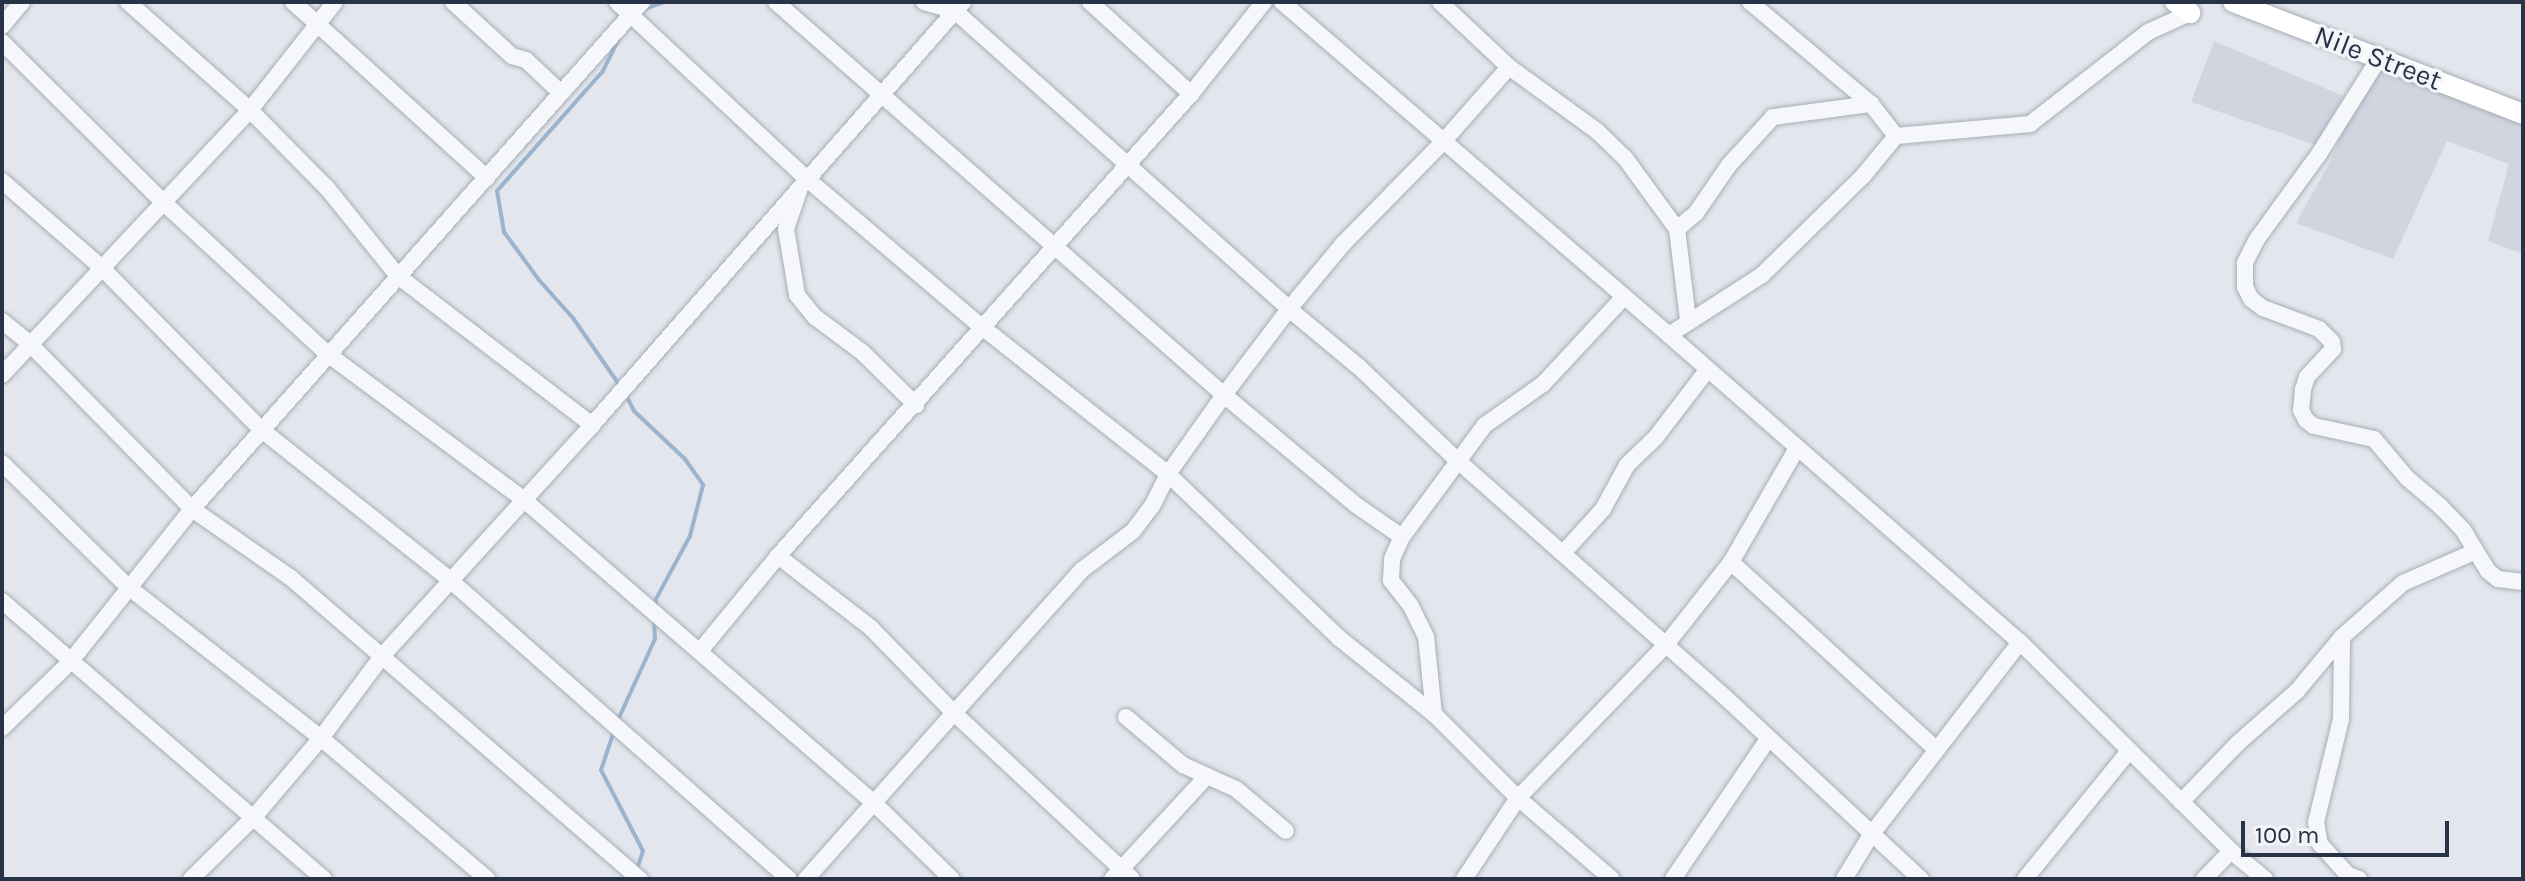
<!DOCTYPE html>
<html>
<head>
<meta charset="utf-8">
<style>
	body { margin:0 }
	#map { position:relative; width:2525px; height:881px; overflow:hidden; background:#e3e6ec; font-family:Karla,sans-serif }
	div>[style] { position:absolute }
	.built>* { inset:0; background:#d0d5df }
	.stream>* { height:4px; margin:-2px; padding:0 2px; transform-origin:2px; border-radius:2px; background:#9ab4d0 }
	.roads { filter:drop-shadow(0 0 2px #a7adb7) drop-shadow(0 0 2px #a7adb7) }
	.minor>* { height:16px; margin:-8px; padding:0 8px; transform-origin:8px; border-radius:8px; background:#f6f7fa }
	.major>* { height:20px; margin:-10px; padding:0 10px; transform-origin:10px; border-radius:10px; background:#fff }
	span { translate:-50% -50%; white-space:nowrap; text-align:center; line-height:1.15; -webkit-text-stroke:6px #f3f5f9; paint-order:stroke }
	.street-label { font-size:28px; color:#283347 }
	.frame { position:absolute; inset:0; border:4px solid #283347; pointer-events:none }
	.scale { position:absolute; left:2241px; top:821px; width:208px; height:36px; box-sizing:border-box; border:4px solid #283347; border-top:0; padding-left:10px; font-size:24px; line-height:28px; white-space:nowrap; color:#283347; -webkit-text-stroke:6px #f3f5f9; paint-order:stroke }
</style>
</head>
<body>
<div id="map">
	<div class="built">
		<i style="clip-path:polygon(2214px 41px,2343px 96px,2316px 145px,2191px 102px)"></i>
		<i style="clip-path:polygon(2369px 64px,2523px 122px,2523px 254px,2488px 241px,2509px 164px,2447px 141px,2393px 259px,2296px 223px,2331px 160px)"></i>
	</div>
	<div class="stream">
		<i style="left:644px;top:9px;width:21px;rotate:-19deg"></i>
		<i style="left:619px;top:38px;width:37px;rotate:116deg"></i>
		<i style="left:603px;top:71px;width:160px;rotate:131.5deg"></i>
		<i style="left:497px;top:191px;width:42px;rotate:80.3deg"></i>
		<i style="left:504px;top:232px;width:59px;rotate:53.9deg"></i>
		<i style="left:539px;top:280px;width:51px;rotate:48.2deg"></i>
		<i style="left:573px;top:318px;width:83px;rotate:55.3deg"></i>
		<i style="left:625px;top:393px;width:20px;rotate:63deg"></i>
		<i style="left:634px;top:411px;width:70px;rotate:43.3deg"></i>
		<i style="left:685px;top:459px;width:32px;rotate:55deg"></i>
		<i style="left:703px;top:485px;width:53px;rotate:104.3deg"></i>
		<i style="left:690px;top:536px;width:72px;rotate:118.4deg"></i>
		<i style="left:656px;top:599px;width:9px;rotate:90deg"></i>
		<i style="left:617px;top:722px;width:91px;rotate:-65.4deg"></i>
		<i style="left:655px;top:639px;width:19px;rotate:-93deg"></i>
		<i style="left:614px;top:731px;width:41px;rotate:108.4deg"></i>
		<i style="left:601px;top:770px;width:91px;rotate:62.6deg"></i>
		<i style="left:643px;top:851px;width:19px;rotate:108deg"></i>
	</div>
	<div class="roads">
		<div class="minor">
			<i style="left:128px;top:2px;width:163px;rotate:41.5deg"></i>
			<i style="left:250px;top:110px;width:110px;rotate:45.4deg"></i>
			<i style="left:327px;top:188px;width:113px;rotate:51.1deg"></i>
			<i style="left:398px;top:276px;width:245px;rotate:37.5deg"></i>
			<i style="left:293px;top:2px;width:262px;rotate:42.2deg"></i>
			<i style="left:453px;top:2px;width:80px;rotate:42.5deg"></i>
			<i style="left:512px;top:56px;width:15px;rotate:16deg"></i>
			<i style="left:526px;top:60px;width:48px;rotate:43.3deg"></i>
			<i style="left:617px;top:2px;width:258px;rotate:43deg"></i>
			<i style="left:806px;top:178px;width:231px;rotate:40.3deg"></i>
			<i style="left:982px;top:327px;width:237px;rotate:38.3deg"></i>
			<i style="left:1168px;top:474px;width:237px;rotate:43.8deg"></i>
			<i style="left:1339px;top:638px;width:122px;rotate:38.7deg"></i>
			<i style="left:1434px;top:714px;width:119px;rotate:45deg"></i>
			<i style="left:1518px;top:798px;width:124px;rotate:40.8deg"></i>
			<i style="left:776px;top:2px;width:596px;rotate:41.26deg"></i>
			<i style="left:1224px;top:395px;width:172px;rotate:39.8deg"></i>
			<i style="left:1356px;top:505px;width:56px;rotate:34.8deg"></i>
			<i style="left:924px;top:2px;width:32px;rotate:16deg"></i>
			<i style="left:955px;top:11px;width:448px;rotate:41.7deg"></i>
			<i style="left:1289px;top:309px;width:92px;rotate:39.7deg"></i>
			<i style="left:1360px;top:368px;width:134px;rotate:43.5deg"></i>
			<i style="left:1457px;top:460px;width:359px;rotate:41.5deg"></i>
			<i style="left:1726px;top:698px;width:266px;rotate:42.9deg"></i>
			<i style="left:1090px;top:2px;width:137px;rotate:42.3deg"></i>
			<i style="left:1282px;top:2px;width:511px;rotate:40.71deg"></i>
			<i style="left:1440px;top:2px;width:95px;rotate:43.3deg"></i>
			<i style="left:1509px;top:67px;width:110px;rotate:36.1deg"></i>
			<i style="left:1598px;top:132px;width:37px;rotate:44deg"></i>
			<i style="left:1625px;top:158px;width:88px;rotate:53.8deg"></i>
			<i style="left:1677px;top:229px;width:92px;rotate:83.1deg"></i>
			<i style="left:1750px;top:2px;width:158px;rotate:40.1deg"></i>
			<i style="left:1871px;top:104px;width:41px;rotate:52deg"></i>
			<i style="left:1896px;top:136px;width:135px;rotate:-5.1deg"></i>
			<i style="left:2030px;top:124px;width:150px;rotate:-37.9deg"></i>
			<i style="left:2148px;top:32px;width:46px;rotate:-24.3deg"></i>
			<i style="left:2px;top:26px;width:31px;rotate:-50deg"></i>
			<i style="left:2px;top:42px;width:227px;rotate:44.8deg"></i>
			<i style="left:163px;top:202px;width:226px;rotate:42.7deg"></i>
			<i style="left:329px;top:355px;width:242px;rotate:36.6deg"></i>
			<i style="left:523px;top:499px;width:464px;rotate:40.9deg"></i>
			<i style="left:874px;top:803px;width:109px;rotate:44.3deg"></i>
			<i style="left:2378px;top:60px;width:111px;rotate:122.1deg"></i>
			<i style="left:2319px;top:154px;width:105px;rotate:126.1deg"></i>
			<i style="left:2257px;top:239px;width:27px;rotate:117deg"></i>
			<i style="left:2245px;top:263px;width:24px;rotate:90deg"></i>
			<i style="left:2245px;top:287px;width:13px;rotate:63deg"></i>
			<i style="left:2251px;top:299px;width:15px;rotate:37deg"></i>
			<i style="left:2263px;top:308px;width:60px;rotate:20.6deg"></i>
			<i style="left:2319px;top:329px;width:18px;rotate:45deg"></i>
			<i style="left:2332px;top:342px;width:7px;rotate:82deg"></i>
			<i style="left:2333px;top:349px;width:38px;rotate:133deg"></i>
			<i style="left:2307px;top:377px;width:13px;rotate:108deg"></i>
			<i style="left:2303px;top:389px;width:21px;rotate:95deg"></i>
			<i style="left:2301px;top:410px;width:11px;rotate:63deg"></i>
			<i style="left:2306px;top:420px;width:10px;rotate:37deg"></i>
			<i style="left:2314px;top:426px;width:61px;rotate:12.2deg"></i>
			<i style="left:2374px;top:439px;width:51px;rotate:49.8deg"></i>
			<i style="left:2407px;top:478px;width:43px;rotate:40.3deg"></i>
			<i style="left:2440px;top:506px;width:33px;rotate:46deg"></i>
			<i style="left:2463px;top:530px;width:48px;rotate:58.6deg"></i>
			<i style="left:2488px;top:571px;width:13px;rotate:39deg"></i>
			<i style="left:2498px;top:579px;width:25px;rotate:7deg"></i>
			<i style="left:1896px;top:136px;width:52px;rotate:129.5deg"></i>
			<i style="left:1863px;top:176px;width:141px;rotate:135.6deg"></i>
			<i style="left:1762px;top:275px;width:111px;rotate:147.2deg"></i>
			<i style="left:1669px;top:335px;width:466px;rotate:41.2deg"></i>
			<i style="left:2020px;top:642px;width:297px;rotate:44.7deg"></i>
			<i style="left:2231px;top:851px;width:44px;rotate:39.5deg"></i>
			<i style="left:2px;top:181px;width:133px;rotate:41deg"></i>
			<i style="left:102px;top:268px;width:229px;rotate:45.4deg"></i>
			<i style="left:263px;top:431px;width:239px;rotate:38.5deg"></i>
			<i style="left:450px;top:580px;width:452px;rotate:41.4deg"></i>
			<i style="left:799px;top:191px;width:40px;rotate:108.9deg"></i>
			<i style="left:786px;top:229px;width:67px;rotate:80.5deg"></i>
			<i style="left:797px;top:295px;width:28px;rotate:51deg"></i>
			<i style="left:815px;top:317px;width:59px;rotate:36.7deg"></i>
			<i style="left:862px;top:352px;width:76px;rotate:44.5deg"></i>
			<i style="left:1677px;top:229px;width:25px;rotate:-40deg"></i>
			<i style="left:1696px;top:213px;width:58px;rotate:-55.5deg"></i>
			<i style="left:1729px;top:165px;width:65px;rotate:-47.5deg"></i>
			<i style="left:1773px;top:117px;width:99px;rotate:-7.6deg"></i>
			<i style="left:2px;top:321px;width:36px;rotate:39deg"></i>
			<i style="left:30px;top:344px;width:231px;rotate:45.5deg"></i>
			<i style="left:192px;top:509px;width:121px;rotate:34.9deg"></i>
			<i style="left:291px;top:578px;width:461px;rotate:40.8deg"></i>
			<i style="left:2px;top:375px;width:363px;rotate:-46.9deg"></i>
			<i style="left:250px;top:110px;width:137px;rotate:-51.8deg"></i>
			<i style="left:2px;top:463px;width:175px;rotate:44.5deg"></i>
			<i style="left:127px;top:586px;width:246px;rotate:38.1deg"></i>
			<i style="left:321px;top:738px;width:218px;rotate:40.3deg"></i>
			<i style="left:1564px;top:552px;width:58px;rotate:-47.8deg"></i>
			<i style="left:1603px;top:509px;width:50px;rotate:-61.4deg"></i>
			<i style="left:1627px;top:465px;width:40px;rotate:-44deg"></i>
			<i style="left:1656px;top:437px;width:81px;rotate:-52.6deg"></i>
			<i style="left:778px;top:556px;width:118px;rotate:37.7deg"></i>
			<i style="left:871px;top:628px;width:119px;rotate:45.7deg"></i>
			<i style="left:954px;top:713px;width:192px;rotate:-48.2deg"></i>
			<i style="left:1082px;top:570px;width:64px;rotate:-37.4deg"></i>
			<i style="left:1133px;top:531px;width:31px;rotate:-53deg"></i>
			<i style="left:1152px;top:506px;width:36px;rotate:-63deg"></i>
			<i style="left:1168px;top:474px;width:97px;rotate:-54.7deg"></i>
			<i style="left:1224px;top:395px;width:108px;rotate:-52.9deg"></i>
			<i style="left:1289px;top:309px;width:85px;rotate:-50.3deg"></i>
			<i style="left:1343px;top:244px;width:141px;rotate:-45.6deg"></i>
			<i style="left:1442px;top:143px;width:101px;rotate:-48.6deg"></i>
			<i style="left:1731px;top:562px;width:277px;rotate:42.4deg"></i>
			<i style="left:2px;top:601px;width:425px;rotate:40.8deg"></i>
			<i style="left:2342px;top:637px;width:82px;rotate:90.7deg"></i>
			<i style="left:2341px;top:719px;width:106px;rotate:103.6deg"></i>
			<i style="left:2316px;top:822px;width:22px;rotate:80deg"></i>
			<i style="left:2320px;top:844px;width:42px;rotate:47.9deg"></i>
			<i style="left:2348px;top:875px;width:12px;rotate:20deg"></i>
			<i style="left:700px;top:651px;width:123px;rotate:-50.6deg"></i>
			<i style="left:778px;top:556px;width:620px;rotate:-48.21deg"></i>
			<i style="left:1191px;top:94px;width:117px;rotate:-51.6deg"></i>
			<i style="left:1434px;top:714px;width:77px;rotate:-95.9deg"></i>
			<i style="left:1426px;top:637px;width:34px;rotate:-116deg"></i>
			<i style="left:1411px;top:606px;width:33px;rotate:-128deg"></i>
			<i style="left:1391px;top:580px;width:21px;rotate:-87deg"></i>
			<i style="left:1392px;top:559px;width:24px;rotate:-66deg"></i>
			<i style="left:1402px;top:537px;width:139px;rotate:-53.5deg"></i>
			<i style="left:1485px;top:425px;width:71px;rotate:-35.3deg"></i>
			<i style="left:1543px;top:384px;width:117px;rotate:-47.1deg"></i>
			<i style="left:1126px;top:717px;width:75px;rotate:40.1deg"></i>
			<i style="left:1183px;top:765px;width:58px;rotate:24.4deg"></i>
			<i style="left:1236px;top:789px;width:65px;rotate:40deg"></i>
			<i style="left:2px;top:728px;width:95px;rotate:-44.1deg"></i>
			<i style="left:70px;top:662px;width:196px;rotate:-51.4deg"></i>
			<i style="left:192px;top:509px;width:678px;rotate:-48.41deg"></i>
			<i style="left:2181px;top:802px;width:82px;rotate:-46deg"></i>
			<i style="left:2238px;top:743px;width:79px;rotate:-41.4deg"></i>
			<i style="left:2297px;top:691px;width:70px;rotate:-50.2deg"></i>
			<i style="left:2342px;top:637px;width:81px;rotate:-41.5deg"></i>
			<i style="left:2403px;top:583px;width:77px;rotate:-23.6deg"></i>
			<i style="left:191px;top:879px;width:88px;rotate:-44.5deg"></i>
			<i style="left:254px;top:817px;width:104px;rotate:-49.7deg"></i>
			<i style="left:321px;top:738px;width:104px;rotate:-53.2deg"></i>
			<i style="left:383px;top:655px;width:311px;rotate:-47.7deg"></i>
			<i style="left:592px;top:425px;width:563px;rotate:-48.75deg"></i>
			<i style="left:806px;top:879px;width:222px;rotate:-48.3deg"></i>
			<i style="left:954px;top:713px;width:243px;rotate:43deg"></i>
			<i style="left:1112px;top:879px;width:139px;rotate:-47.3deg"></i>
			<i style="left:1464px;top:879px;width:97px;rotate:-56.3deg"></i>
			<i style="left:1518px;top:798px;width:211px;rotate:-46deg"></i>
			<i style="left:1665px;top:646px;width:107px;rotate:-51.8deg"></i>
			<i style="left:1731px;top:562px;width:132px;rotate:-59.9deg"></i>
			<i style="left:1673px;top:879px;width:169px;rotate:-55.8deg"></i>
			<i style="left:1844px;top:879px;width:52px;rotate:-58.5deg"></i>
			<i style="left:1871px;top:835px;width:244px;rotate:-52.3deg"></i>
			<i style="left:2025px;top:879px;width:166px;rotate:-50.9deg"></i>
			<i style="left:2204px;top:879px;width:39px;rotate:-46deg"></i>
		</div>
		<div class="major">
			<i style="left:2175px;top:2px;width:19px;rotate:36deg"></i>
			<i style="left:2190px;top:13px;width:14px;rotate:-126deg"></i>
			<i style="left:2233px;top:2px;width:311px;rotate:21.1deg"></i>
		</div>
	</div>
	<div class="street-label">
		<span style="left:2378px;top:58px;rotate:21deg">Nile Street</span>
	</div>
	<div class="frame"></div>
	<div class="scale">100 m</div>
</div>
</body>
</html>
